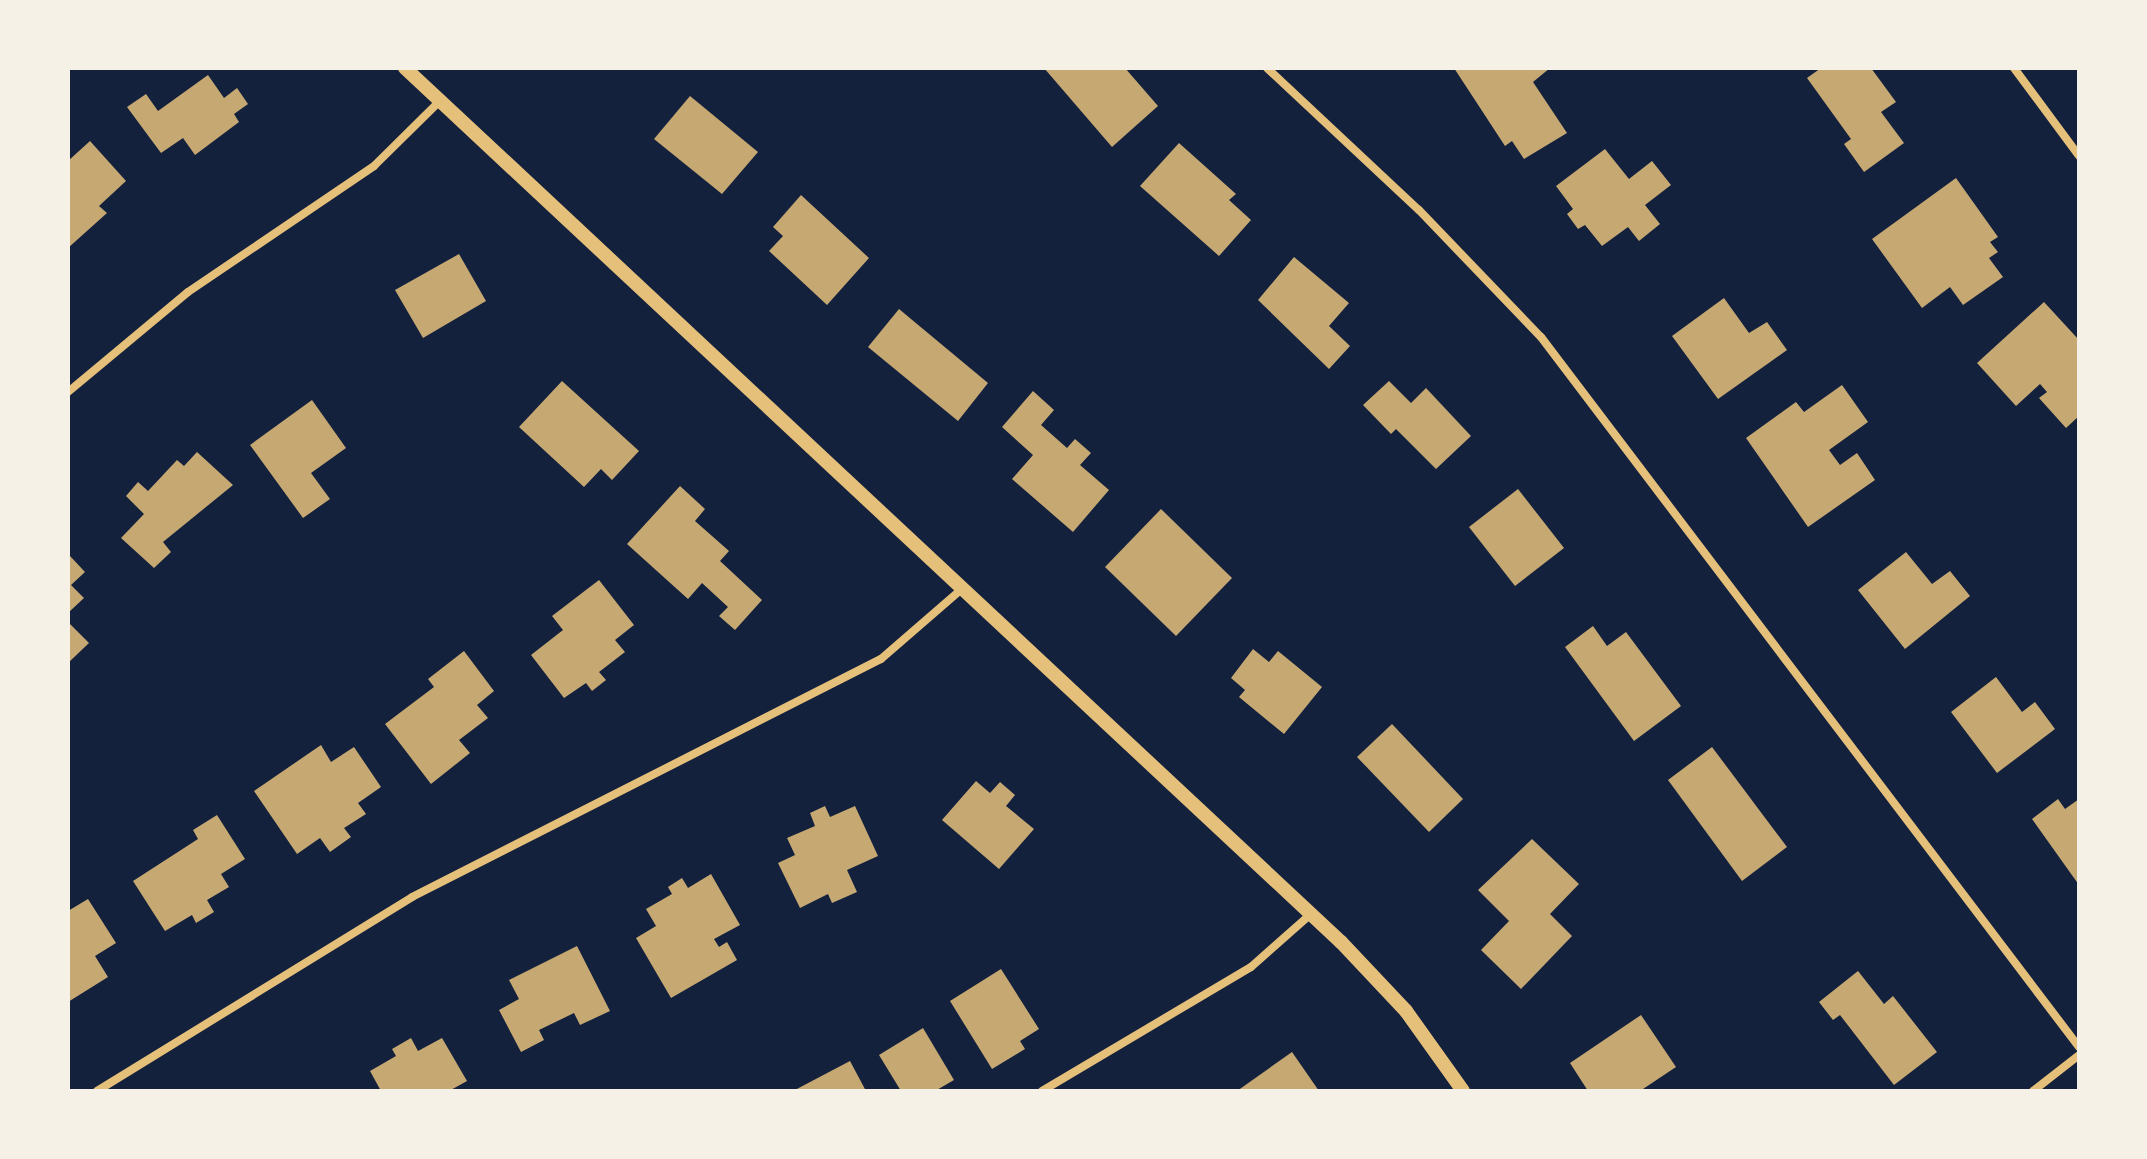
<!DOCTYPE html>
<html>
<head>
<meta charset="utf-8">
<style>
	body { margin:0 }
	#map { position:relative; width:2147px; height:1159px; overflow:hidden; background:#14213d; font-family:"Noto Sans",sans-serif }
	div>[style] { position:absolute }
	.building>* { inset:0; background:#c6a872 }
	.minor>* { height:8px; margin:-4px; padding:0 4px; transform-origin:4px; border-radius:4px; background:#e5c07b }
	.tertiary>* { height:14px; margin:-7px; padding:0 7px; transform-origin:7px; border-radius:7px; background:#e5c07b }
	span { translate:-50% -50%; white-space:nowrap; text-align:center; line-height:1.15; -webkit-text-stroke:8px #f6f1e7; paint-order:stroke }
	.frame { position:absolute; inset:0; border:70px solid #f6f1e7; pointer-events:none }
</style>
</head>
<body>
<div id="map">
	<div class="building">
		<i style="clip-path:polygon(1044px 68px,1125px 68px,1158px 106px,1112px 147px)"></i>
		<i style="clip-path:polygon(1454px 68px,1550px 68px,1533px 82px,1567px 133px,1524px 159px,1512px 141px,1505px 146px)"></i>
		<i style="clip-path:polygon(1821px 68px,1871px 68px,1896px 102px,1881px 112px,1904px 143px,1864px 172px,1844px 144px,1851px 139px,1807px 78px)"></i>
		<i style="clip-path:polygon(208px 75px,224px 98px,237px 88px,248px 104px,234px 114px,239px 122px,195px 155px,183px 138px,161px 153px,127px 107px,146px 94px,158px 111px)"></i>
		<i style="clip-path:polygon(690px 96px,758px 152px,722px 194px,654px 139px)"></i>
		<i style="clip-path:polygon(90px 141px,126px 181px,99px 206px,107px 213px,68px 248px,68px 161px)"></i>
		<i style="clip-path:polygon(1179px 143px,1236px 194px,1229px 200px,1251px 220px,1219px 256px,1140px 186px)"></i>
		<i style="clip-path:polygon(1605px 149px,1629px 179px,1652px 161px,1671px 185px,1645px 205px,1660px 224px,1639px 241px,1628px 227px,1602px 246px,1585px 225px,1578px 229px,1567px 214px,1573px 209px,1556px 186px)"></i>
		<i style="clip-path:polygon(1956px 178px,1998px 237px,1990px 242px,1998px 252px,1989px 258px,2003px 277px,1963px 305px,1950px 287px,1922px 308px,1872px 239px)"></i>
		<i style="clip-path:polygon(801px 195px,869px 258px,827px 305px,769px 251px,783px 236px,773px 227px)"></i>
		<i style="clip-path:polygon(459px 254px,486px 301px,423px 338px,395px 290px)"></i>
		<i style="clip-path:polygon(1294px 257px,1349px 303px,1329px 326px,1350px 346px,1329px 369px,1258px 300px)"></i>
		<i style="clip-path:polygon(1724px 298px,1749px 333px,1767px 322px,1787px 350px,1718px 399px,1672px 336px)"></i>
		<i style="clip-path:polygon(2044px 302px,2079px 340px,2079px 416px,2066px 428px,2039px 398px,2047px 392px,2040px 384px,2016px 406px,1977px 363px)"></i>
		<i style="clip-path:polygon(899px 309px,988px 383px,958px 421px,868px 347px)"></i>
		<i style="clip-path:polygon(562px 381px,639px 451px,612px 480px,601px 469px,584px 487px,519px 427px)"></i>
		<i style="clip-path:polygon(1389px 381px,1411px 403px,1426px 388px,1471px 436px,1436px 469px,1396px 429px,1391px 434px,1363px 405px)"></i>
		<i style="clip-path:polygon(1842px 385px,1868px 422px,1829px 450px,1840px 465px,1857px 453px,1875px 480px,1808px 527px,1746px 438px,1796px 402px,1804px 412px)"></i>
		<i style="clip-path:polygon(1033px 391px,1054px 410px,1041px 425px,1067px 448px,1075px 439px,1091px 453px,1080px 465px,1109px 490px,1073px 532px,1012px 479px,1033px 455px,1002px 427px)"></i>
		<i style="clip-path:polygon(312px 400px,346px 448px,311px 473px,330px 499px,303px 518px,250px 445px)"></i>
		<i style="clip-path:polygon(197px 452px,233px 485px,163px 542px,171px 552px,154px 568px,121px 538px,144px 514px,126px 496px,138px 482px,148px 491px,177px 460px,184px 466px)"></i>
		<i style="clip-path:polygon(680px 486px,705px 509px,695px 521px,729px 551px,720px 561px,762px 600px,735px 630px,719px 616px,728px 607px,702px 583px,688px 599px,627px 544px)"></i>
		<i style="clip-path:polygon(1518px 489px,1564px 548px,1515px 586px,1469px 527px)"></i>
		<i style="clip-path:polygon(1161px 509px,1232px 578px,1176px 636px,1105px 567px)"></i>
		<i style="clip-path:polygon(1906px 552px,1932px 584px,1950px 571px,1970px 596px,1905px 649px,1858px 590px)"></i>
		<i style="clip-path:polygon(70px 556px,85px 572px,71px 585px,84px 598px,68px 613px)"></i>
		<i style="clip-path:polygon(599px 580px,634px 625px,615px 640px,625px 652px,599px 672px,606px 680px,592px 691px,586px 683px,564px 698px,531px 655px,563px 630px,552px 616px)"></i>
		<i style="clip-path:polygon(68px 622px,89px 643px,68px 663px)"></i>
		<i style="clip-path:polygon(1593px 626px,1607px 646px,1626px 632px,1681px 706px,1634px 741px,1565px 647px)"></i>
		<i style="clip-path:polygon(1253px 649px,1269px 662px,1278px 651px,1322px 687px,1284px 734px,1239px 697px,1245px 690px,1231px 678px)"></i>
		<i style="clip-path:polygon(464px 651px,494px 691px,477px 705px,488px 718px,459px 740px,470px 753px,431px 784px,385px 724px,434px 687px,428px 679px)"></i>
		<i style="clip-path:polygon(1996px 677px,2022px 712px,2035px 702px,2055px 729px,1997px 773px,1951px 712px)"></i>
		<i style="clip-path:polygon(1392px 724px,1463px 799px,1429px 832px,1357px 757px)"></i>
		<i style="clip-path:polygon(321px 745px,331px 762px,354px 747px,381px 787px,358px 803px,366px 814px,344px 828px,351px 837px,330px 852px,320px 838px,297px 854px,254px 791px)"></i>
		<i style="clip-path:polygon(1712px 747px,1787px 847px,1742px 881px,1668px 780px)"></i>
		<i style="clip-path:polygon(976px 781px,990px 793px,1000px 782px,1015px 795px,1006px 806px,1034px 829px,999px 869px,942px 820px)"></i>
		<i style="clip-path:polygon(2058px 799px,2065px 809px,2079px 799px,2079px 885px,2032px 819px)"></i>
		<i style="clip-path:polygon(825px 806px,830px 817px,855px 806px,878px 856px,847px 870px,857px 892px,832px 903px,828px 894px,800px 908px,778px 863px,795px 855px,787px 838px,815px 826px,810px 813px)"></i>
		<i style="clip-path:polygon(217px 815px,245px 859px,221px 874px,229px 887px,207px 900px,214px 912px,196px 923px,192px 915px,165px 931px,133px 881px,198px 839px,193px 830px)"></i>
		<i style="clip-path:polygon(1532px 839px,1579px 884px,1550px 914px,1572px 936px,1521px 989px,1481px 950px,1509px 921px,1478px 890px)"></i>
		<i style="clip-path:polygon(711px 874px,740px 925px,714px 939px,719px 947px,727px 942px,737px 960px,671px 998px,636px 938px,656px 926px,646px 909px,672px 894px,668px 887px,682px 878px,688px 888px)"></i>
		<i style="clip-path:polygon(88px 899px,116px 943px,95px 956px,108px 977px,68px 1002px,68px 911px)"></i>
		<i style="clip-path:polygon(577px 946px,610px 1011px,580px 1025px,574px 1013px,539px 1030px,544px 1040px,521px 1052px,499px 1010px,519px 999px,509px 980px)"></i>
		<i style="clip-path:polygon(1001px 969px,1039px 1029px,1020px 1041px,1025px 1049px,992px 1069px,950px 1001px)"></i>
		<i style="clip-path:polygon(1858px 971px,1884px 1004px,1893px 996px,1937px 1052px,1894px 1085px,1840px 1015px,1833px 1020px,1819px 1002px)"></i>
		<i style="clip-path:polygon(1641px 1015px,1676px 1067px,1640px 1091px,1588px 1091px,1570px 1063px)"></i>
		<i style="clip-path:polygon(923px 1028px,954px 1080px,935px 1091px,901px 1091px,879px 1055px)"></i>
		<i style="clip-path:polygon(411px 1038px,418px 1051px,442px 1038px,467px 1081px,449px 1091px,381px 1091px,370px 1071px,396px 1056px,392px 1049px)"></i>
		<i style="clip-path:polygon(1292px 1052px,1319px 1091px,1237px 1091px)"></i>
		<i style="clip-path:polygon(850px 1061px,866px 1091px,793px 1091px)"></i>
	</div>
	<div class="minor">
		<i style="left:1267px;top:68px;width:208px;rotate:43.1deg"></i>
		<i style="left:1419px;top:210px;width:176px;rotate:46.2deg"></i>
		<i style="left:1541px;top:337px;width:891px;rotate:52.85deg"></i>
		<i style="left:2014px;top:68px;width:109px;rotate:53.5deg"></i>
		<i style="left:68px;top:392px;width:156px;rotate:-39.8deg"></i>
		<i style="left:188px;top:292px;width:225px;rotate:-34.1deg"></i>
		<i style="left:374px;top:166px;width:93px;rotate:-44.6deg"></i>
		<i style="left:97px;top:1091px;width:370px;rotate:-31.6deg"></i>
		<i style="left:412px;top:897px;width:526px;rotate:-26.91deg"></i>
		<i style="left:881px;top:659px;width:108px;rotate:-40.9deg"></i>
		<i style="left:1042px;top:1091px;width:243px;rotate:-30.7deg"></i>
		<i style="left:1251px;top:967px;width:80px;rotate:-41.5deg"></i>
		<i style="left:2033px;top:1091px;width:58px;rotate:-38deg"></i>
	</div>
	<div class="tertiary">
		<i style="left:405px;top:68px;width:1281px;rotate:43.04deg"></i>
		<i style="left:1341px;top:942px;width:95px;rotate:46.7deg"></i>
		<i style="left:1406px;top:1011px;width:98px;rotate:54.5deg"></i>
	</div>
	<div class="frame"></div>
</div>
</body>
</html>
